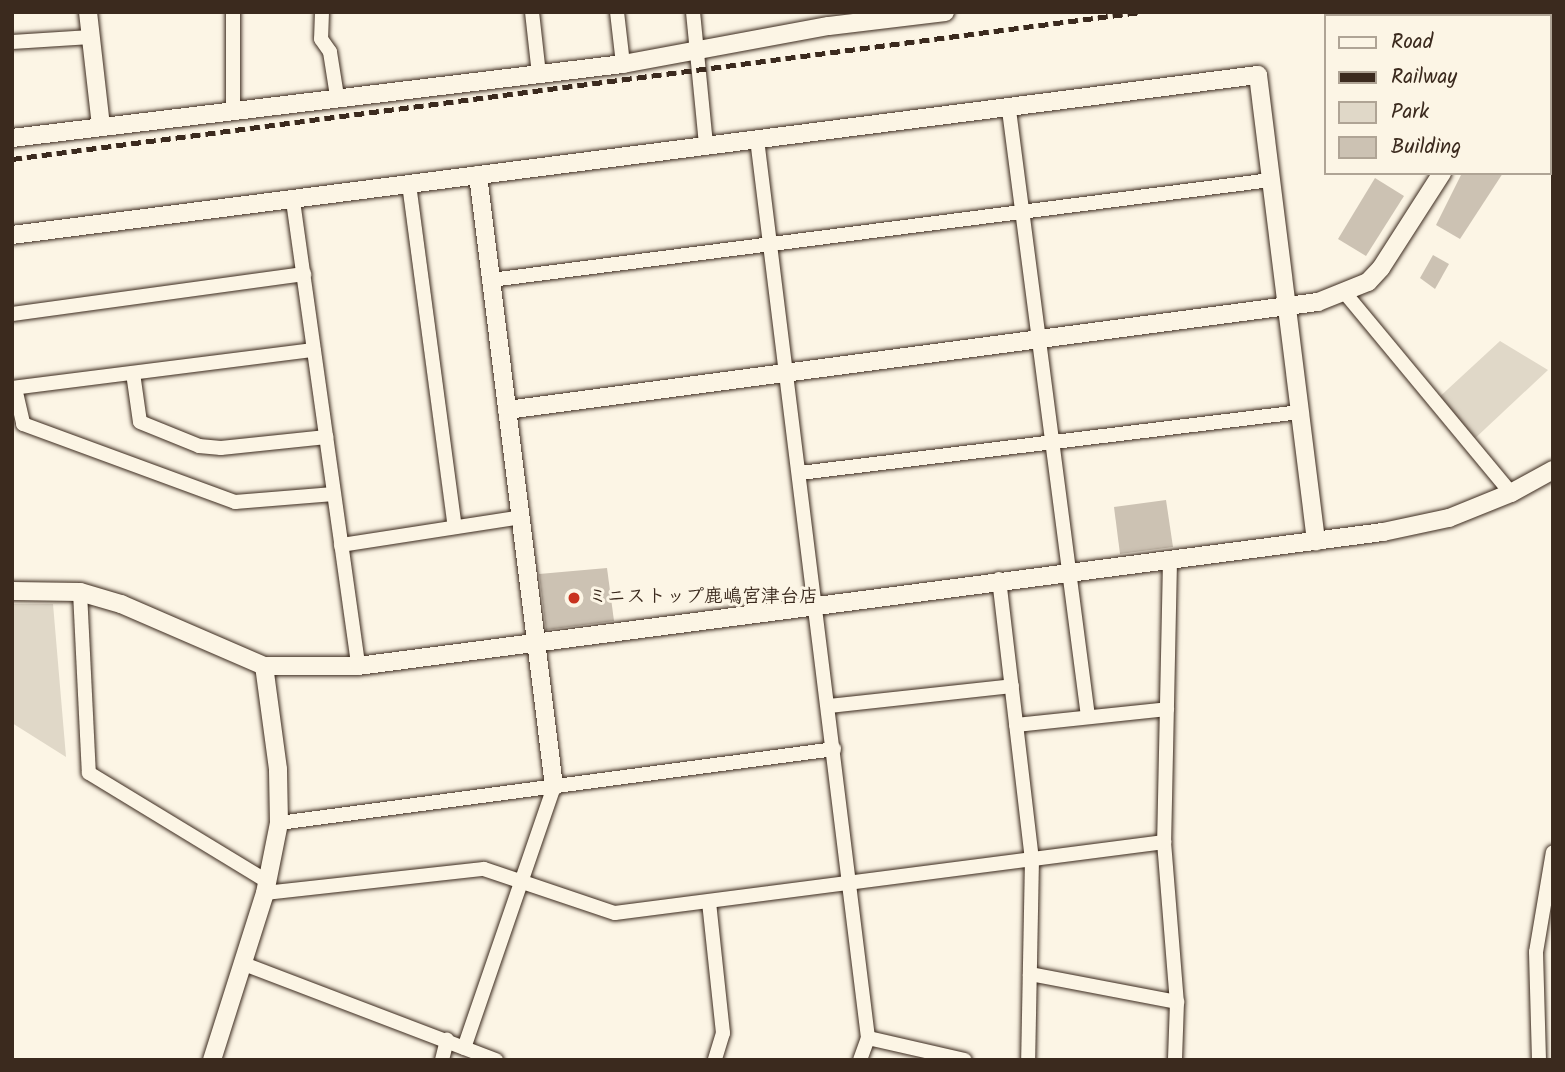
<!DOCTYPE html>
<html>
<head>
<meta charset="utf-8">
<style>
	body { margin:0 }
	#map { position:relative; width:1565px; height:1072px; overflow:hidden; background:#fcf5e5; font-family:Kalam,"Klee One",sans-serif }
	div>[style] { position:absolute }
	.green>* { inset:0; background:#e0d8c8 }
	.building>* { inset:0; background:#ccc2b3 }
	.roads { filter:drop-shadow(0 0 2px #3b2a1e) drop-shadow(0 0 2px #3b2a1e) }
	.minor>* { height:14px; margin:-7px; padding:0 7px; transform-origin:7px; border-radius:7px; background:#fcf5e5 }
	.tertiary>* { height:18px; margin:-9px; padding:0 9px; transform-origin:9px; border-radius:9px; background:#fcf5e5 }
	.rail>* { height:4.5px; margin-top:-2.25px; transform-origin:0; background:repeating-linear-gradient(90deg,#3b2a1e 0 10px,transparent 0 15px) }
	.dots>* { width:19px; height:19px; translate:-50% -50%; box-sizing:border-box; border:4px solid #fcf5e5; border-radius:50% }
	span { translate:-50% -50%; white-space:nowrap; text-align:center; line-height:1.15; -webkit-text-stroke:6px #fcf5e5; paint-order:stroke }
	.poi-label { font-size:19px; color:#3b2a1e; font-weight:700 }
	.left { translate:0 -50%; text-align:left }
	.frame { position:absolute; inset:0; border:14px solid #3b2a1e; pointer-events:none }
	.legend { position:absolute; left:1324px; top:14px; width:228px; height:161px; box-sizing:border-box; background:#fcf5e5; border:2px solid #afa495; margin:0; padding:9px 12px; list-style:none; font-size:21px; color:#3b2a1e }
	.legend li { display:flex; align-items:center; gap:14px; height:35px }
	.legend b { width:35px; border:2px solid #afa495 }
</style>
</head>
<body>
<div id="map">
	<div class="green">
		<i style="clip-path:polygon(1500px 341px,1548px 370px,1470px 443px,1435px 401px)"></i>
		<i style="clip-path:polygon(12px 604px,53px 604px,66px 757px,12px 723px)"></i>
	</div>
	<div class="building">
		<i style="clip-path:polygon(1462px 173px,1503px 173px,1460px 239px,1436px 225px)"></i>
		<i style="clip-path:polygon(1375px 178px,1404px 196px,1366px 256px,1338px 239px)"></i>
		<i style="clip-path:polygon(1433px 255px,1449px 264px,1435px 289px,1420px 278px)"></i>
		<i style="clip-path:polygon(1166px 500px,1173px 547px,1120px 554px,1114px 507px)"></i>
		<i style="clip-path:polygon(607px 568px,614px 621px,546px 630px,539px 574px)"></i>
	</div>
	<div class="roads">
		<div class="minor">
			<i style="left:322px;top:12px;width:27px;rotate:92deg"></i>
			<i style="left:321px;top:39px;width:16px;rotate:55deg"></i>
			<i style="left:330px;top:52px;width:45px;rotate:81deg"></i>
			<i style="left:532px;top:12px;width:62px;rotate:83.6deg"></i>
			<i style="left:617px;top:12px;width:52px;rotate:83.4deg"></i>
			<i style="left:693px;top:12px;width:134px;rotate:84.4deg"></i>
			<i style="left:12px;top:42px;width:79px;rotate:-3.6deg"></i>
			<i style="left:233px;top:108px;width:96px;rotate:-90deg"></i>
			<i style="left:1009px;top:110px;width:612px;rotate:82.58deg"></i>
			<i style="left:757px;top:139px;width:906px;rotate:82.96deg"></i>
			<i style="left:868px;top:1038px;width:23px;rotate:110deg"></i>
			<i style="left:409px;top:184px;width:346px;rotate:82.4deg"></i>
			<i style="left:293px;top:201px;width:470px;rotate:82deg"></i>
			<i style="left:491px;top:280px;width:786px;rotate:-7.31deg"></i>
			<i style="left:1345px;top:293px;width:260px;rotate:50.3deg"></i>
			<i style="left:12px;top:314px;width:295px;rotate:-7.8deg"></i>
			<i style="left:133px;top:373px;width:49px;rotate:81.9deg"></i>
			<i style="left:140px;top:422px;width:64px;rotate:22.1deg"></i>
			<i style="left:199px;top:446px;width:22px;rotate:5deg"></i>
			<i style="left:221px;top:448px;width:106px;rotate:-6deg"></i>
			<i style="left:12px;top:388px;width:304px;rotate:-7.2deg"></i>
			<i style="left:15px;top:388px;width:37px;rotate:77deg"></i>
			<i style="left:23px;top:424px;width:226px;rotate:20.2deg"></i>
			<i style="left:235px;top:502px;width:99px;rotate:-4.6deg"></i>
			<i style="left:800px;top:473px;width:504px;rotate:-6.96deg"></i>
			<i style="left:341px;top:545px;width:182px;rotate:-8.8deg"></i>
			<i style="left:1170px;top:561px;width:281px;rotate:91.2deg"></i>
			<i style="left:1164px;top:842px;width:161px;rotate:85.4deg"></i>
			<i style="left:1177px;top:1002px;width:58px;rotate:92deg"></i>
			<i style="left:999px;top:579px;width:282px;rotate:83.3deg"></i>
			<i style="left:1032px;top:859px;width:201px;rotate:91.1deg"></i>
			<i style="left:80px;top:592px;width:181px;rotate:87.2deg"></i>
			<i style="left:89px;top:773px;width:210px;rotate:31.3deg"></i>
			<i style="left:829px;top:706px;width:184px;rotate:-6.2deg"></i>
			<i style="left:1016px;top:725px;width:152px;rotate:-6deg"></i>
			<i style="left:279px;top:823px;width:560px;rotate:-7.59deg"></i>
			<i style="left:265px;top:893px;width:220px;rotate:-6.3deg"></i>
			<i style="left:484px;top:869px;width:138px;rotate:18.6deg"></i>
			<i style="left:615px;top:913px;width:554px;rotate:-7.37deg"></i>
			<i style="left:709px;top:902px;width:132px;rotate:83.9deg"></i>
			<i style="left:723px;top:1033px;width:28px;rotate:107deg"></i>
			<i style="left:244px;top:964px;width:270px;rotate:20.9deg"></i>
			<i style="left:1030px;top:974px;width:150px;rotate:10.8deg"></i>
			<i style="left:868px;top:1038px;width:99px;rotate:12.8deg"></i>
			<i style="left:464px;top:1048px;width:277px;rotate:-71deg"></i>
			<i style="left:442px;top:1060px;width:21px;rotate:-76deg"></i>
			<i style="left:1539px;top:1060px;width:108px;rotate:-91.6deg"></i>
			<i style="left:1536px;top:952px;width:101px;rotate:-80.4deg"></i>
		</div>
		<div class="tertiary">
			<i style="left:88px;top:12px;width:115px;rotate:83.5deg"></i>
			<i style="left:1536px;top:16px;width:4px;rotate:-63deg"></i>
			<i style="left:12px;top:138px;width:615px;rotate:-6.91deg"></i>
			<i style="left:623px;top:64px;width:209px;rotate:-10.5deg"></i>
			<i style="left:829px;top:26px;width:117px;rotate:-6.9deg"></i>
			<i style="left:478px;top:175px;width:616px;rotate:82.91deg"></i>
			<i style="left:12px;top:235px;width:1256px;rotate:-7.32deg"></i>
			<i style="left:1258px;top:75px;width:470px;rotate:82.9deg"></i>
			<i style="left:507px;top:410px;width:818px;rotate:-7.59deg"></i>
			<i style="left:1318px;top:302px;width:54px;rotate:-21.8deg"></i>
			<i style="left:1368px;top:282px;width:19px;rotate:-47deg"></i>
			<i style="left:1381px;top:268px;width:113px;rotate:-57.3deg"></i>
			<i style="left:12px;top:591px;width:68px;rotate:0.8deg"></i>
			<i style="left:80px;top:592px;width:43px;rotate:16.3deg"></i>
			<i style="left:121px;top:604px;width:156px;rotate:23.4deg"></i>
			<i style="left:264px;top:666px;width:94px"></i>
			<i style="left:358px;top:666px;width:1034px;rotate:-7.45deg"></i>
			<i style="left:1383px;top:532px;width:67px;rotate:-12deg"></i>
			<i style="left:1449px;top:518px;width:67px;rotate:-22deg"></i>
			<i style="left:1511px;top:493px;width:48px;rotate:-28.7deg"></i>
			<i style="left:212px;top:1060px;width:175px;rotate:-72.4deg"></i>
			<i style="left:265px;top:893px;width:71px;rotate:-78.7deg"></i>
			<i style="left:279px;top:823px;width:54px;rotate:-91.1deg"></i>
			<i style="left:278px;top:769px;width:104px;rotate:-97.7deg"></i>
		</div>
	</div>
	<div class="rail">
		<i style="left:12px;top:159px;width:1138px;rotate:-7.42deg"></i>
	</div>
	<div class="dots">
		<i style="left:574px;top:598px;background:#c8321e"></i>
	</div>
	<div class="poi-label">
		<span class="left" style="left:588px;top:598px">ミニストップ鹿嶋宮津台店</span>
	</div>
	<div class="frame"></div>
	<ul class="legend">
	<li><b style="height:9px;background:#fcf5e5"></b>Road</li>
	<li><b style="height:9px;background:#3b2a1e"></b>Railway</li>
	<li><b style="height:19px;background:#e0d8c8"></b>Park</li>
	<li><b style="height:19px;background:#ccc2b3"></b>Building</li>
	</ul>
</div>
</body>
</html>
